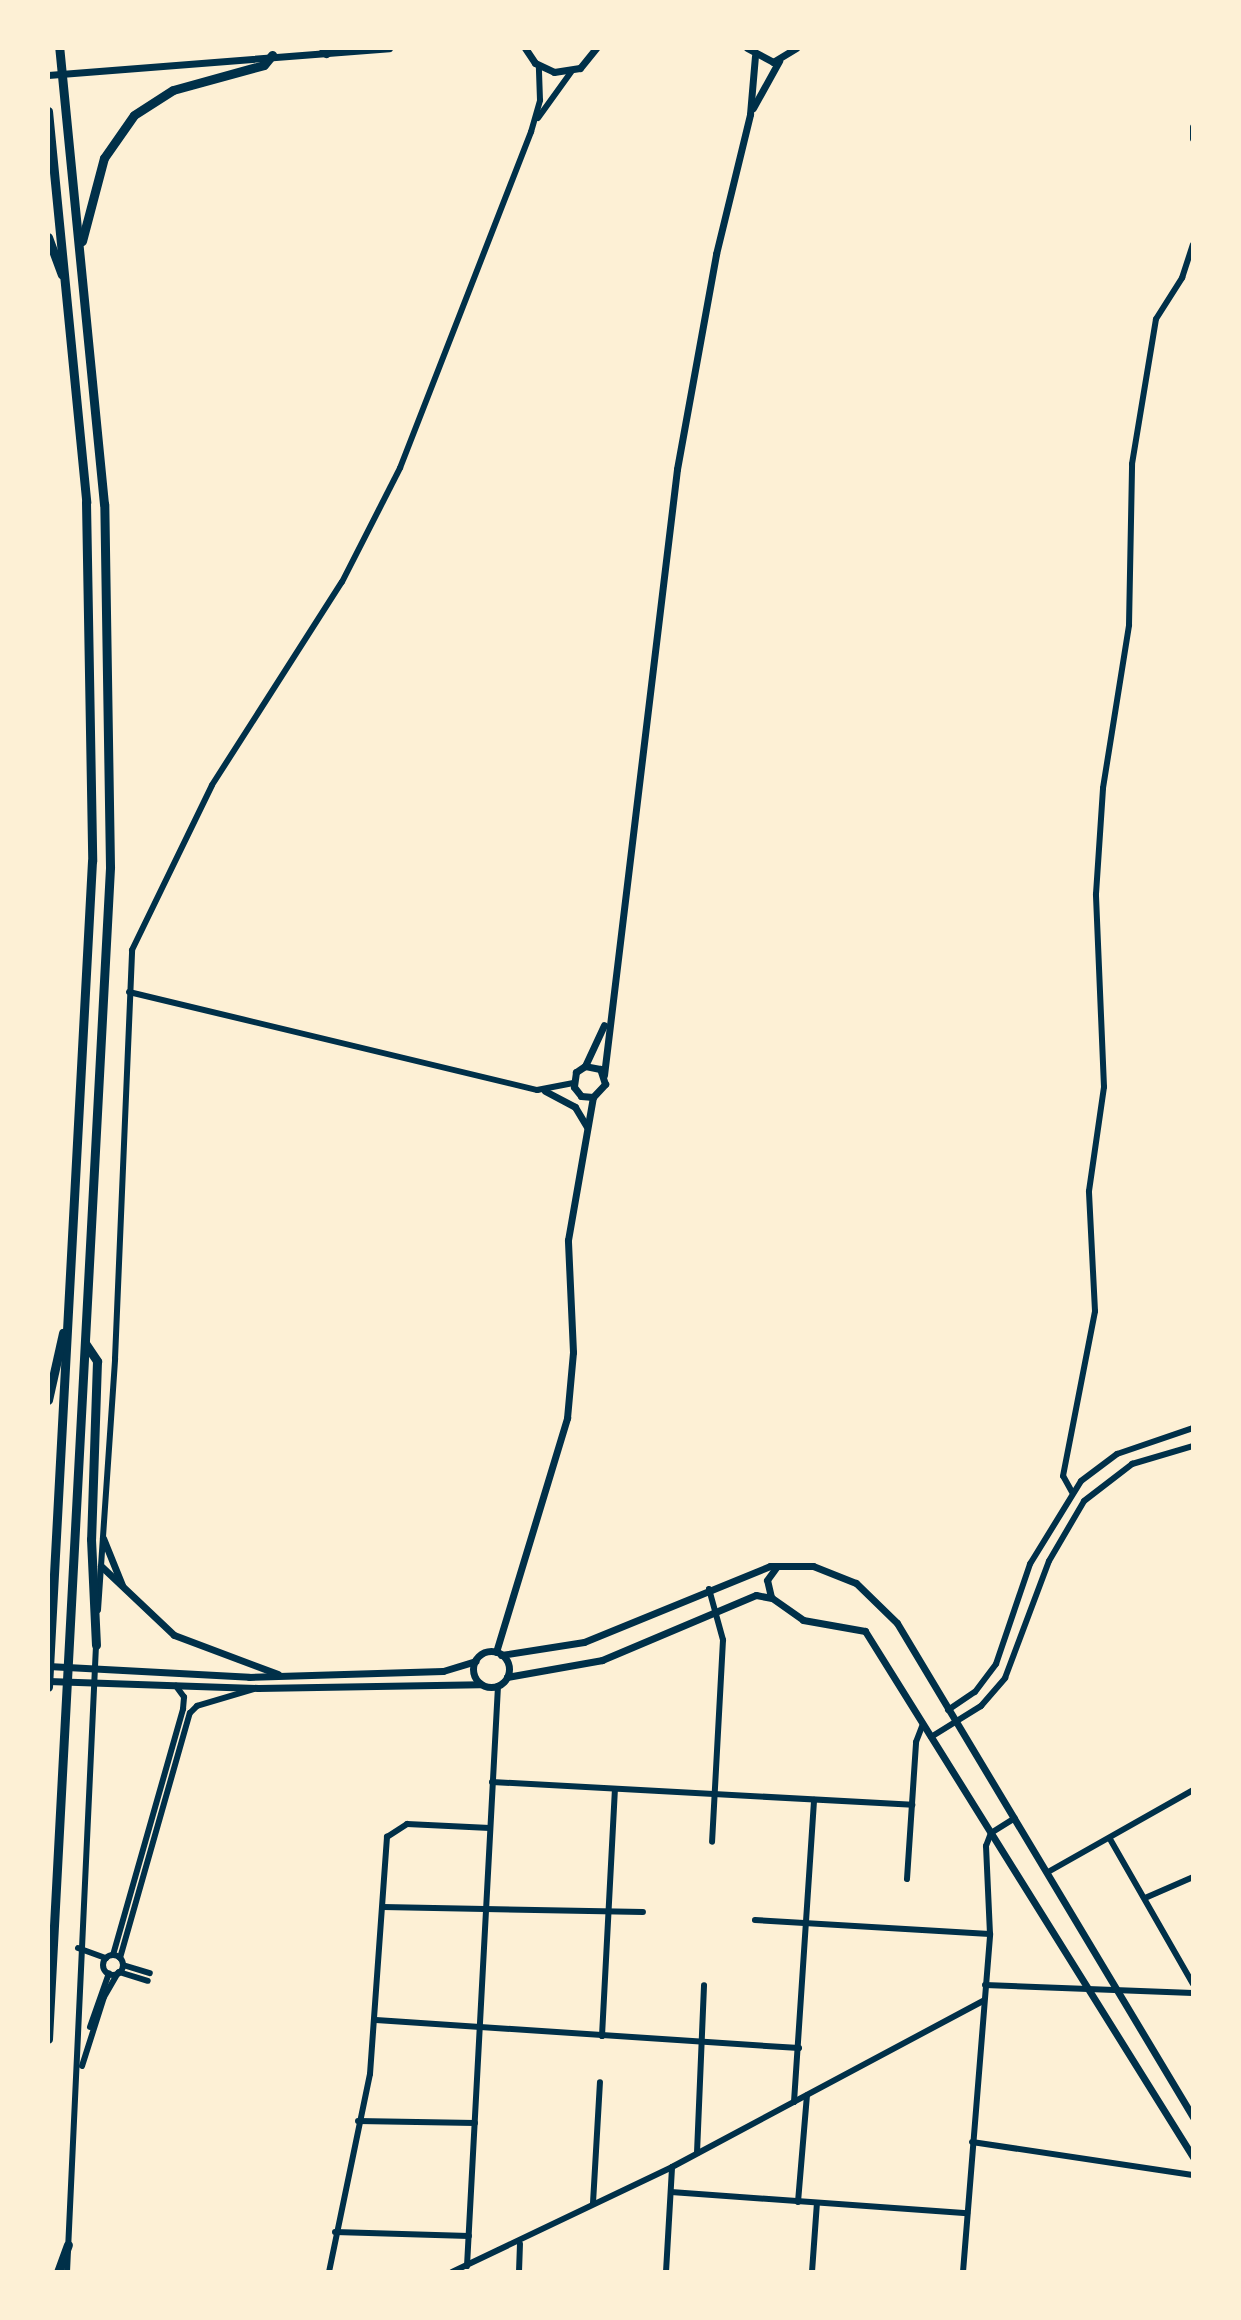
<!DOCTYPE html>
<html>
<head>
<meta charset="utf-8">
<style>
	body { margin:0 }
	#map { position:relative; width:1241px; height:2320px; overflow:hidden; background:#fdf0d5; font-family:"Fira Sans Condensed",sans-serif }
	div>[style] { position:absolute }
	.minor>* { height:6px; margin:-3px; padding:0 3px; transform-origin:3px; border-radius:3px; background:#003049 }
	.minor>.ring { margin:-3px; padding:0; box-sizing:content-box; background:none; border:6px solid #003049; border-radius:50% }
	.tertiary>* { height:7px; margin:-3.5px; padding:0 3.5px; transform-origin:3.5px; border-radius:3.5px; background:#003049 }
	.tertiary>.ring { margin:-3.5px; padding:0; box-sizing:content-box; background:none; border:7px solid #003049; border-radius:50% }
	.trunk>* { height:9px; margin:-4.5px; padding:0 4.5px; transform-origin:4.5px; border-radius:4.5px; background:#003049 }
	span { translate:-50% -50%; white-space:nowrap; text-align:center; line-height:1.15; -webkit-text-stroke:6px #fdf0d5; paint-order:stroke }
	.frame { position:absolute; inset:0; border:50px solid #fdf0d5; pointer-events:none }
</style>
</head>
<body>
<div id="map">
	<div class="minor">
		<i style="left:538px;top:118px;width:57px;rotate:-54.3deg"></i>
		<i style="left:1193px;top:127px;width:12px;rotate:90deg"></i>
		<i style="left:129px;top:992px;width:420px;rotate:13.5deg"></i>
		<i style="left:537px;top:1090px;width:37px;rotate:-11deg"></i>
		<i style="left:1072px;top:1492px;width:18px;rotate:-119deg"></i>
		<i style="left:1063px;top:1476px;width:168px;rotate:-79deg"></i>
		<i style="left:1095px;top:1311px;width:120px;rotate:-92.9deg"></i>
		<i style="left:1089px;top:1191px;width:105px;rotate:-81.8deg"></i>
		<i style="left:1104px;top:1087px;width:193px;rotate:-92.4deg"></i>
		<i style="left:1096px;top:894px;width:106px;rotate:-86.2deg"></i>
		<i style="left:1103px;top:788px;width:165px;rotate:-80.9deg"></i>
		<i style="left:1129px;top:625px;width:161px;rotate:-88.9deg"></i>
		<i style="left:1132px;top:464px;width:147px;rotate:-80.6deg"></i>
		<i style="left:1156px;top:319px;width:49px;rotate:-57.6deg"></i>
		<i style="left:1182px;top:278px;width:35px;rotate:-72deg"></i>
		<i style="left:709px;top:1589px;width:53px;rotate:74.6deg"></i>
		<i style="left:723px;top:1640px;width:202px;rotate:93.1deg"></i>
		<i style="left:98px;top:1610px;width:252px;rotate:-86.1deg"></i>
		<i style="left:115px;top:1359px;width:409px;rotate:-87.6deg"></i>
		<i style="left:132px;top:950px;width:183px;rotate:-64.1deg"></i>
		<i style="left:212px;top:785px;width:241px;rotate:-57.4deg"></i>
		<i style="left:342px;top:582px;width:128px;rotate:-63deg"></i>
		<i style="left:400px;top:468px;width:361px;rotate:-68.7deg"></i>
		<i style="left:531px;top:132px;width:33px;rotate:-74deg"></i>
		<i style="left:540px;top:100px;width:33px;rotate:-92deg"></i>
		<i style="left:948px;top:1710px;width:32px;rotate:-34deg"></i>
		<i style="left:975px;top:1692px;width:35px;rotate:-53deg"></i>
		<i style="left:996px;top:1664px;width:106px;rotate:-71.2deg"></i>
		<i style="left:1030px;top:1564px;width:97px;rotate:-58.4deg"></i>
		<i style="left:1081px;top:1481px;width:45px;rotate:-36.9deg"></i>
		<i style="left:1117px;top:1454px;width:80px;rotate:-18.9deg"></i>
		<i style="left:931px;top:1737px;width:59px;rotate:-31.8deg"></i>
		<i style="left:981px;top:1706px;width:37px;rotate:-49deg"></i>
		<i style="left:1005px;top:1678px;width:125px;rotate:-69.4deg"></i>
		<i style="left:1049px;top:1561px;width:69px;rotate:-59.7deg"></i>
		<i style="left:1084px;top:1501px;width:61px;rotate:-37.6deg"></i>
		<i style="left:1132px;top:1464px;width:64px;rotate:-16.4deg"></i>
		<i style="left:492px;top:1782px;width:421px;rotate:3.1deg"></i>
		<i style="left:1110px;top:1839px;width:167px;rotate:60.2deg"></i>
		<i style="left:1048px;top:1872px;width:167px;rotate:-29.5deg"></i>
		<i style="left:907px;top:1879px;width:137px;rotate:-86.2deg"></i>
		<i style="left:916px;top:1742px;width:19px;rotate:-69deg"></i>
		<i style="left:1145px;top:1898px;width:52px;rotate:-23.6deg"></i>
		<i style="left:383px;top:1907px;width:260px;rotate:1.1deg"></i>
		<i style="left:755px;top:1920px;width:235px;rotate:3.4deg"></i>
		<i style="left:78px;top:1948px;width:30px;rotate:20deg"></i>
		<i style="left:113px;top:1955px;width:256px;rotate:-74.1deg"></i>
		<i style="left:183px;top:1709px;width:12px;rotate:-85deg"></i>
		<i style="left:184px;top:1697px;width:14px;rotate:-126deg"></i>
		<i class="ring" style="left:103px;top:1955px;width:14px;height:14px"></i>
		<i style="left:120px;top:1958px;width:255px;rotate:-74.1deg"></i>
		<i style="left:190px;top:1713px;width:10px;rotate:-45deg"></i>
		<i style="left:197px;top:1706px;width:59px;rotate:-16.6deg"></i>
		<i style="left:123px;top:1965px;width:28px;rotate:17deg"></i>
		<i style="left:119px;top:1972px;width:30px;rotate:17deg"></i>
		<i style="left:985px;top:1985px;width:208px;rotate:2.2deg"></i>
		<i style="left:376px;top:2020px;width:424px;rotate:3.8deg"></i>
		<i style="left:90px;top:2027px;width:57px;rotate:-70.6deg"></i>
		<i style="left:602px;top:2036px;width:247px;rotate:-87deg"></i>
		<i style="left:82px;top:2066px;width:72px;rotate:-72.3deg"></i>
		<i style="left:104px;top:1997px;width:28px;rotate:-60deg"></i>
		<i style="left:794px;top:2102px;width:303px;rotate:-86.2deg"></i>
		<i style="left:358px;top:2121px;width:117px;rotate:1deg"></i>
		<i style="left:972px;top:2142px;width:223px;rotate:8.5deg"></i>
		<i style="left:697px;top:2153px;width:168px;rotate:-87.6deg"></i>
		<i style="left:671px;top:2192px;width:297px;rotate:4.1deg"></i>
		<i style="left:798px;top:2202px;width:107px;rotate:-85.2deg"></i>
		<i style="left:593px;top:2203px;width:121px;rotate:-86.7deg"></i>
		<i style="left:335px;top:2232px;width:134px;rotate:1.7deg"></i>
		<i style="left:467px;top:2266px;width:581px;rotate:-86.94deg"></i>
		<i style="left:67px;top:2272px;width:628px;rotate:-87.35deg"></i>
		<i style="left:329px;top:2272px;width:202px;rotate:-78.3deg"></i>
		<i style="left:370px;top:2074px;width:238px;rotate:-85.9deg"></i>
		<i style="left:387px;top:1837px;width:24px;rotate:-33deg"></i>
		<i style="left:407px;top:1824px;width:83px;rotate:2.8deg"></i>
		<i style="left:452px;top:2272px;width:244px;rotate:-25.5deg"></i>
		<i style="left:672px;top:2167px;width:353px;rotate:-28.1deg"></i>
		<i style="left:519px;top:2272px;width:28px;rotate:-88deg"></i>
		<i style="left:666px;top:2272px;width:105px;rotate:-86.7deg"></i>
		<i style="left:812px;top:2272px;width:69px;rotate:-85.9deg"></i>
		<i style="left:963px;top:2272px;width:339px;rotate:-85.4deg"></i>
		<i style="left:990px;top:1934px;width:88px;rotate:-92.6deg"></i>
		<i style="left:986px;top:1846px;width:14px;rotate:-69deg"></i>
		<i style="left:991px;top:1833px;width:28px;rotate:-32deg"></i>
	</div>
	<div class="tertiary">
		<i style="left:525px;top:48px;width:18px;rotate:56deg"></i>
		<i style="left:535px;top:63px;width:21px;rotate:25deg"></i>
		<i style="left:554px;top:72px;width:26px;rotate:-9deg"></i>
		<i style="left:580px;top:68px;width:26px;rotate:-51deg"></i>
		<i style="left:747px;top:48px;width:30px;rotate:28deg"></i>
		<i style="left:773px;top:62px;width:27px;rotate:-31deg"></i>
		<i style="left:48px;top:75px;width:342px;rotate:-4.5deg"></i>
		<i style="left:753px;top:108px;width:54px;rotate:-61deg"></i>
		<i style="left:585px;top:1066px;width:45px;rotate:-65.1deg"></i>
		<i style="left:604px;top:1075px;width:610px;rotate:-83.13deg"></i>
		<i style="left:677px;top:469px;width:219px;rotate:-79.7deg"></i>
		<i style="left:716px;top:254px;width:144px;rotate:-76.3deg"></i>
		<i style="left:750px;top:114px;width:58px;rotate:-85.1deg"></i>
		<i style="left:545px;top:1091px;width:34px;rotate:28deg"></i>
		<i style="left:575px;top:1107px;width:23px;rotate:59deg"></i>
		<i style="left:103px;top:1538px;width:51px;rotate:68deg"></i>
		<i style="left:101px;top:1566px;width:100px;rotate:43.4deg"></i>
		<i style="left:174px;top:1635px;width:111px;rotate:20.6deg"></i>
		<i style="left:771px;top:1597px;width:17px;rotate:-103deg"></i>
		<i style="left:767px;top:1580px;width:17px;rotate:-54deg"></i>
		<i class="ring" style="left:473px;top:1651px;width:29px;height:29px"></i>
		<i style="left:496px;top:1652px;width:245px;rotate:-73.1deg"></i>
		<i style="left:567px;top:1418px;width:66px;rotate:-84.8deg"></i>
		<i style="left:573px;top:1352px;width:112px;rotate:-92.6deg"></i>
		<i style="left:568px;top:1240px;width:145px;rotate:-80.1deg"></i>
		<i style="left:593px;top:1097px;width:18px;rotate:-47deg"></i>
		<i style="left:605px;top:1084px;width:16px;rotate:-108deg"></i>
		<i style="left:600px;top:1069px;width:15px;rotate:-169deg"></i>
		<i style="left:585px;top:1066px;width:11px;rotate:146deg"></i>
		<i style="left:576px;top:1072px;width:15px;rotate:98deg"></i>
		<i style="left:574px;top:1087px;width:11px;rotate:52deg"></i>
		<i style="left:581px;top:1096px;width:12px;rotate:5deg"></i>
		<i style="left:501px;top:1655px;width:84px;rotate:-8.9deg"></i>
		<i style="left:584px;top:1642px;width:201px;rotate:-22.2deg"></i>
		<i style="left:770px;top:1566px;width:43px"></i>
		<i style="left:813px;top:1566px;width:46px;rotate:21.6deg"></i>
		<i style="left:856px;top:1583px;width:57px;rotate:44.3deg"></i>
		<i style="left:897px;top:1623px;width:576px;rotate:59.07deg"></i>
		<i style="left:48px;top:1666px;width:201px;rotate:3.1deg"></i>
		<i style="left:249px;top:1677px;width:194px;rotate:-1.8deg"></i>
		<i style="left:443px;top:1671px;width:34px;rotate:-17deg"></i>
		<i style="left:507px;top:1677px;width:97px;rotate:-10.1deg"></i>
		<i style="left:602px;top:1660px;width:167px;rotate:-22.9deg"></i>
		<i style="left:756px;top:1595px;width:16px;rotate:11deg"></i>
		<i style="left:772px;top:1598px;width:38px;rotate:35deg"></i>
		<i style="left:803px;top:1620px;width:63px;rotate:10.1deg"></i>
		<i style="left:865px;top:1631px;width:620px;rotate:58.05deg"></i>
		<i style="left:48px;top:1681px;width:210px;rotate:1.9deg"></i>
		<i style="left:258px;top:1688px;width:222px;rotate:-1deg"></i>
	</div>
	<div class="trunk">
		<i style="left:323px;top:48px;width:6px;rotate:59deg"></i>
		<i style="left:48px;top:111px;width:393px;rotate:84.4deg"></i>
		<i style="left:86px;top:502px;width:359px;rotate:89deg"></i>
		<i style="left:92px;top:861px;width:827px;rotate:93.05deg"></i>
		<i style="left:48px;top:237px;width:40px;rotate:69.8deg"></i>
		<i style="left:82px;top:241px;width:86px;rotate:-75.2deg"></i>
		<i style="left:104px;top:158px;width:52px;rotate:-55.1deg"></i>
		<i style="left:134px;top:115px;width:46px;rotate:-32.7deg"></i>
		<i style="left:173px;top:90px;width:94px;rotate:-15.4deg"></i>
		<i style="left:264px;top:65px;width:13px;rotate:-51deg"></i>
		<i style="left:85px;top:1343px;width:22px;rotate:56deg"></i>
		<i style="left:97px;top:1361px;width:178px;rotate:91.9deg"></i>
		<i style="left:91px;top:1539px;width:106px;rotate:87.3deg"></i>
		<i style="left:48px;top:1400px;width:69px;rotate:-77.4deg"></i>
		<i style="left:48px;top:2039px;width:1174px;rotate:-86.97deg"></i>
		<i style="left:110px;top:867px;width:363px;rotate:-90.9deg"></i>
		<i style="left:104px;top:504px;width:458px;rotate:-95.6deg"></i>
		<i style="left:58px;top:2272px;width:29px;rotate:-70deg"></i>
	</div>
	<div class="frame"></div>
</div>
</body>
</html>
